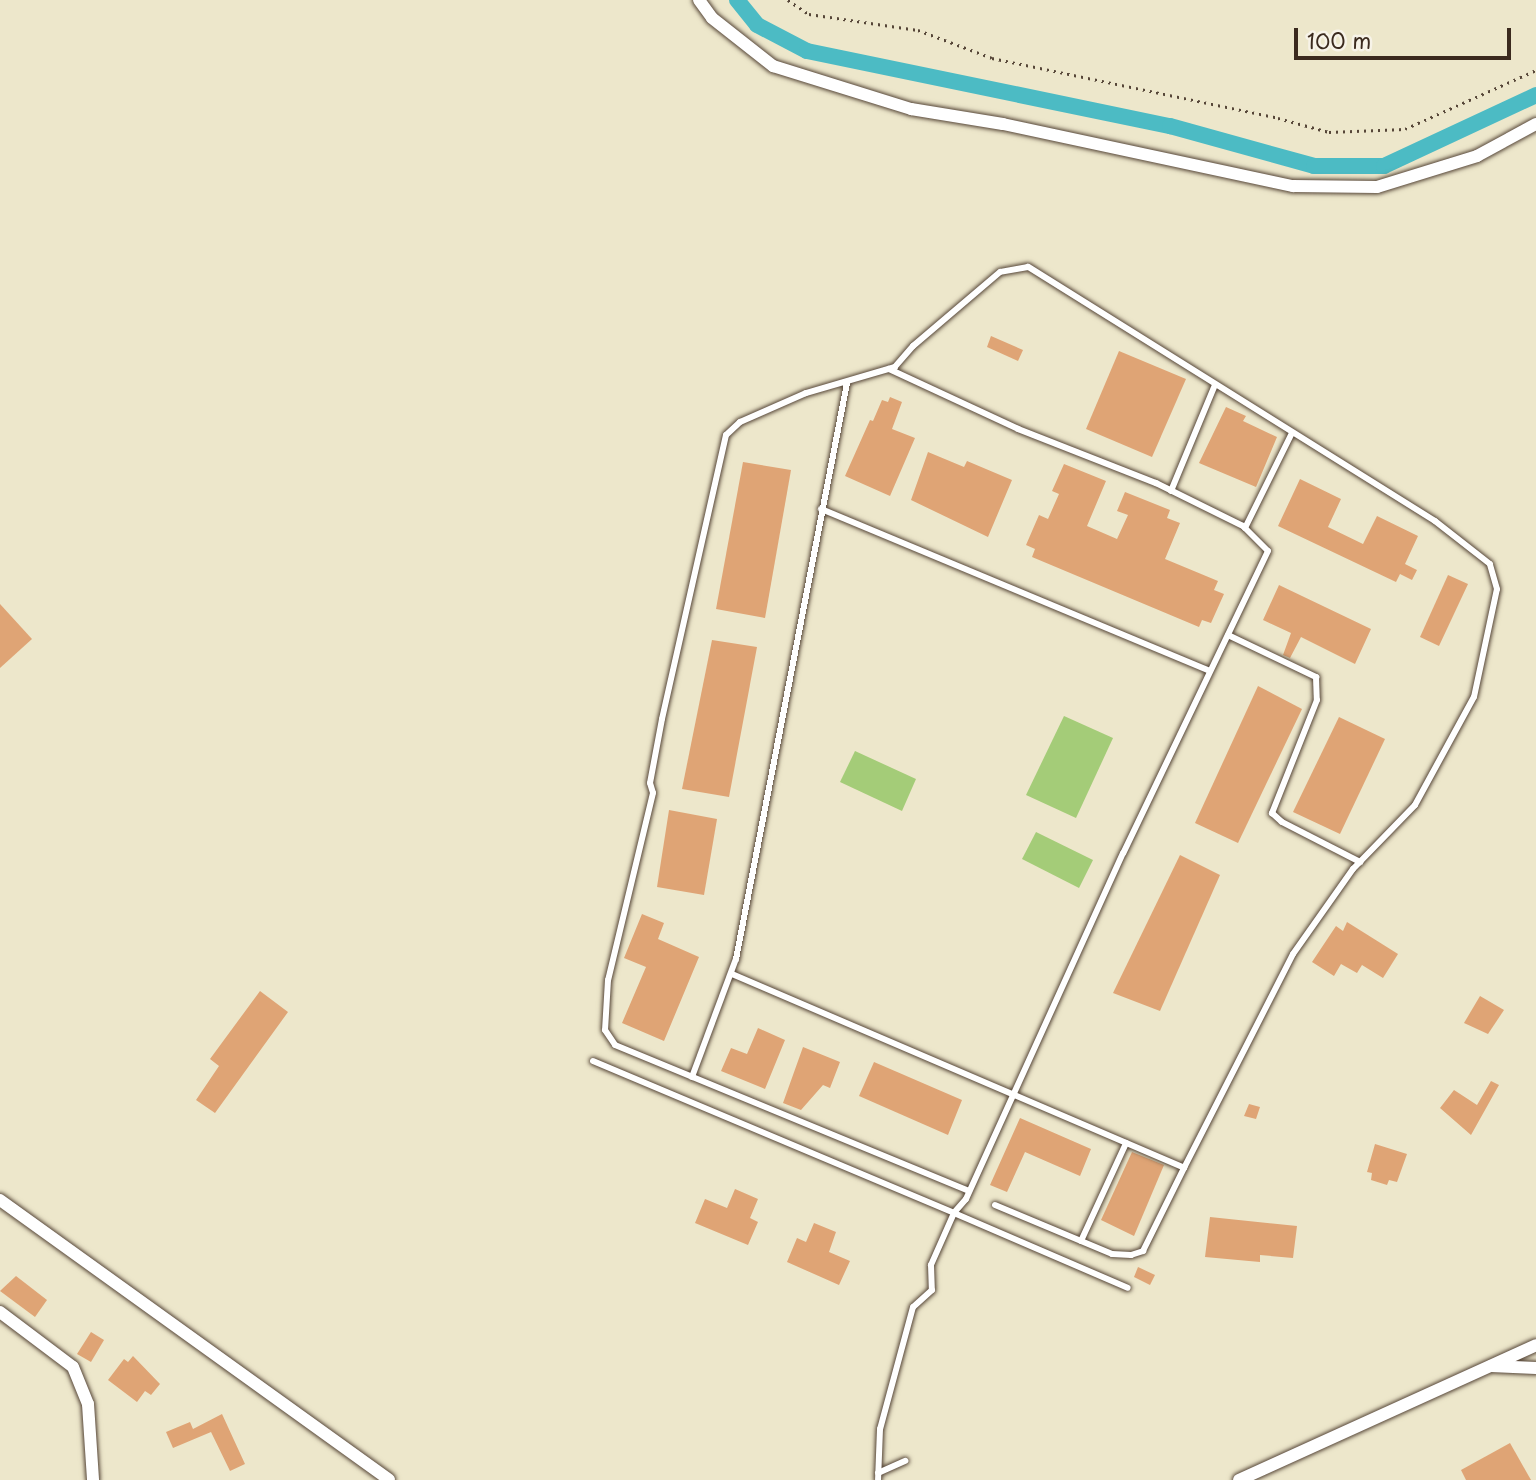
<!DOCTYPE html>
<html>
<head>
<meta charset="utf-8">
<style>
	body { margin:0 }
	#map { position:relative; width:1536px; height:1480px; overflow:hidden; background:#ede7cb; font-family:"Playpen Sans",sans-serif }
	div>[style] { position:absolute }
	.green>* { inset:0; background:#a4cc78 }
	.canal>* { height:16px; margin:-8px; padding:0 8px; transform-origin:8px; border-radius:8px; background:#4cbbc4 }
	.building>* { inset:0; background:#dfa475 }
	.path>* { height:2.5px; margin-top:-1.25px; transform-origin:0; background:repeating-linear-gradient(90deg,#564638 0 2px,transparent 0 7px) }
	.roads { filter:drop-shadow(0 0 2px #564638) drop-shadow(0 0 2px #564638) }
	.service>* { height:6px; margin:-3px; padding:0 3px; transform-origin:3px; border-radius:3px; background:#fff }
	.minor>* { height:12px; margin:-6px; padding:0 6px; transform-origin:6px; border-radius:6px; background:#fff }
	span { translate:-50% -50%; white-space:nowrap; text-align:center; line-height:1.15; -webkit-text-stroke:5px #f7f3e8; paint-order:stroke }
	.scale { position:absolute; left:1294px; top:28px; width:217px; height:32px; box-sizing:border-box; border:4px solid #3b2a1e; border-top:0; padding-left:9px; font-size:21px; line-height:24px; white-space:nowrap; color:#3b2a1e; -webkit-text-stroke:5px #f7f3e8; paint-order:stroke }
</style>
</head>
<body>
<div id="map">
	<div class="green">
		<i style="clip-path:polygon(1064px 716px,1113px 738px,1076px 818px,1026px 795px)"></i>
		<i style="clip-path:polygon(855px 751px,916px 779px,902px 811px,840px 782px)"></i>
		<i style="clip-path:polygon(1036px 832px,1093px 860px,1079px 888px,1022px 859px)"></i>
	</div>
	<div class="canal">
		<i style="left:737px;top:0;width:32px;rotate:51deg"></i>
		<i style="left:757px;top:25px;width:56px;rotate:27.5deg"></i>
		<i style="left:807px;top:51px;width:371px;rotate:11.7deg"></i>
		<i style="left:1170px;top:126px;width:149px;rotate:15.5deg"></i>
		<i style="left:1314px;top:166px;width:70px"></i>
		<i style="left:1384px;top:166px;width:168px;rotate:-25deg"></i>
	</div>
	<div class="building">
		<i style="clip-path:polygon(991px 336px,1023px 350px,1018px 361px,987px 347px)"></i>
		<i style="clip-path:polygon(1119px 351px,1186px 379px,1152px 457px,1086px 429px)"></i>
		<i style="clip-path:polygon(890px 397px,902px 402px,892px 429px,915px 438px,890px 496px,845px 476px,870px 420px,873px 421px,882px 400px,888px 402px)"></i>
		<i style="clip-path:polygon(1226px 407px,1246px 416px,1243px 421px,1277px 437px,1256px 487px,1199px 463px)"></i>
		<i style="clip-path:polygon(928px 452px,964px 467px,967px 461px,1012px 480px,988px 537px,911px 500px)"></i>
		<i style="clip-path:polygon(743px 462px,791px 470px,765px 618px,716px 609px)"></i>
		<i style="clip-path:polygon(1064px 464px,1106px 481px,1087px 526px,1117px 539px,1128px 515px,1117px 511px,1125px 492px,1170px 510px,1167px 518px,1180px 523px,1165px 559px,1218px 581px,1214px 590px,1224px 594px,1211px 623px,1202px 620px,1199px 627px,1032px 557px,1035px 549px,1026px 545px,1039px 515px,1048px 519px,1059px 494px,1052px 491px)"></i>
		<i style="clip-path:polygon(1300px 479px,1341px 499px,1328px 527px,1363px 544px,1377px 516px,1418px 536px,1405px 564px,1417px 570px,1412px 580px,1400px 574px,1396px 582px,1278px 526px)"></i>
		<i style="clip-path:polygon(1448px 575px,1468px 584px,1439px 646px,1420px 637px)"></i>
		<i style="clip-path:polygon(1279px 585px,1371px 629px,1355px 664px,1301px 637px,1290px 658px,1283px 655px,1291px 633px,1263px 620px)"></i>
		<i style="clip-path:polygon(0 604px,32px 639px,0 668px)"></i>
		<i style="clip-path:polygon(712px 640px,757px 647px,729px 797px,682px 789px)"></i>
		<i style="clip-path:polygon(1258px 686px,1302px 709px,1238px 843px,1195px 823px)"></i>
		<i style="clip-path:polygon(1339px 717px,1385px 739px,1340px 834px,1293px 812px)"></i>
		<i style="clip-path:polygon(669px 810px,717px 819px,704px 895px,657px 887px)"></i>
		<i style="clip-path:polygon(1180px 855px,1220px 875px,1160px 1011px,1113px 993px)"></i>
		<i style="clip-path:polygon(642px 914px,664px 923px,658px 939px,699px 957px,664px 1041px,622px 1023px,646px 967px,624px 958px)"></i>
		<i style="clip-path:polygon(1347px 922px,1398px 954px,1383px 978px,1362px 965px,1357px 973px,1341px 964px,1334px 976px,1312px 962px,1336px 926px,1343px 931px)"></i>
		<i style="clip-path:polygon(260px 991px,288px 1012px,215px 1113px,196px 1100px,219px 1066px,210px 1059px)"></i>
		<i style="clip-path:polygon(1480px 996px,1504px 1010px,1488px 1034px,1464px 1023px)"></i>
		<i style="clip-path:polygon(758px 1028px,785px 1040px,765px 1089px,721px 1071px,731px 1048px,747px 1054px)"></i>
		<i style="clip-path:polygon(803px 1047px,840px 1062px,830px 1088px,823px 1085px,801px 1110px,783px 1103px)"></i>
		<i style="clip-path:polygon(874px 1062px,962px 1100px,948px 1135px,859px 1096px)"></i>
		<i style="clip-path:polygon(1491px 1081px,1499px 1085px,1471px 1135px,1440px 1108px,1454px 1090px,1477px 1105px)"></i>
		<i style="clip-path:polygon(1249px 1104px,1260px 1107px,1256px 1119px,1244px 1116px)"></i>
		<i style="clip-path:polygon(1020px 1118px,1091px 1149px,1080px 1176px,1025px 1152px,1007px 1192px,990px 1185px)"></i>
		<i style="clip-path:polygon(1375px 1144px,1407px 1154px,1397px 1182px,1389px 1180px,1387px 1185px,1371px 1180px,1372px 1173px,1367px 1172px)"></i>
		<i style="clip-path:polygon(1132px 1152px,1164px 1165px,1134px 1236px,1101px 1220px)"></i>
		<i style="clip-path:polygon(735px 1189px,758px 1199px,750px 1218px,758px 1222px,748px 1245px,695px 1223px,705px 1199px,727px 1208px)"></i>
		<i style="clip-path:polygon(1210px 1217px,1297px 1226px,1293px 1258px,1260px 1255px,1260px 1262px,1205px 1257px)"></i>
		<i style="clip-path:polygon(814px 1223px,836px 1232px,829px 1252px,850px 1261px,839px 1285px,787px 1262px,797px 1238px,806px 1242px)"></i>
		<i style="clip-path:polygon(1138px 1267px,1155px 1275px,1150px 1285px,1134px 1277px)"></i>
		<i style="clip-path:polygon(16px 1276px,47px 1300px,35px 1317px,0 1291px)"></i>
		<i style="clip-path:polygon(91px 1332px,104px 1340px,91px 1362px,77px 1354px)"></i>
		<i style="clip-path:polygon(133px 1356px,160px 1384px,151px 1395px,145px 1391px,137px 1402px,108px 1380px,124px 1359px,128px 1362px)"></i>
		<i style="clip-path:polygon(222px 1414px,245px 1464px,230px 1471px,211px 1432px,173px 1448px,166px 1432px,190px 1422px,193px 1429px)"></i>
		<i style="clip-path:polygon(1510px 1443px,1531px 1480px,1466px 1480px,1461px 1470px)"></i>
	</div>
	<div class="path">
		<i style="left:788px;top:0;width:25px;rotate:34deg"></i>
		<i style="left:809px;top:14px;width:110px;rotate:8.4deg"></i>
		<i style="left:918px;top:30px;width:79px;rotate:20.7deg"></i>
		<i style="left:992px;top:58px;width:292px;rotate:11.8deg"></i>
		<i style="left:1278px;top:118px;width:53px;rotate:15.4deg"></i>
		<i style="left:1329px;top:132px;width:76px;rotate:-2.3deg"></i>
		<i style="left:1405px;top:129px;width:144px;rotate:-24.2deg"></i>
	</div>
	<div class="roads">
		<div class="service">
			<i style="left:889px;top:369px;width:142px;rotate:24.9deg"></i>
			<i style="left:1018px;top:429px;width:148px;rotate:21.4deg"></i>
			<i style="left:1156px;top:483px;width:97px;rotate:26.3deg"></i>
			<i style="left:1243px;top:526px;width:35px;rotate:45deg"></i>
			<i style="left:1268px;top:551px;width:335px;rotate:115.6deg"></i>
			<i style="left:1123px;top:853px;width:380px;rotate:114.4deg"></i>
			<i style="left:966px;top:1199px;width:18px;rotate:131deg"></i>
			<i style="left:954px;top:1213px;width:189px;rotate:23.3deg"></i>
			<i style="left:1171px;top:491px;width:113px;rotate:-67.5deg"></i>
			<i style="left:821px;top:509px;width:421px;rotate:22.6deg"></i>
			<i style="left:1245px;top:528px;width:104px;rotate:-63.7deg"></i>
			<i style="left:1228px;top:635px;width:98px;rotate:25.5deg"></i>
			<i style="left:1316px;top:677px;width:23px;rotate:88deg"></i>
			<i style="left:1317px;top:700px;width:122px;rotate:111.7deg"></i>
			<i style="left:1272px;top:813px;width:13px;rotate:42deg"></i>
			<i style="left:1282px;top:822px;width:88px;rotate:27.1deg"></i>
			<i style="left:732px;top:974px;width:492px;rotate:23.2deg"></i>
			<i style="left:1184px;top:1168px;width:240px;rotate:-63deg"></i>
			<i style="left:1293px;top:954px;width:104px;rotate:-54.8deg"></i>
			<i style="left:1353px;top:869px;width:89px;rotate:-45.9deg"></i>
			<i style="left:1415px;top:805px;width:123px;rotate:-61.4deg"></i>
			<i style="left:1474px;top:697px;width:110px;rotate:-78deg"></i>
			<i style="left:1497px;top:589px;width:26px;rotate:-106deg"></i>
			<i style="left:1490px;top:564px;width:70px;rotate:-142deg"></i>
			<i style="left:1435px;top:521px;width:480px;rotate:-148deg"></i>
			<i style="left:1028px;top:267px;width:28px;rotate:170deg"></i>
			<i style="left:1000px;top:272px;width:114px;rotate:139.6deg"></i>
			<i style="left:913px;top:346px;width:28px;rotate:131deg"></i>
			<i style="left:895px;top:367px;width:93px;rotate:163.7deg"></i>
			<i style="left:806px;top:393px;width:72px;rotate:156.3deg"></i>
			<i style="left:740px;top:422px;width:19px;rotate:137deg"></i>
			<i style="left:726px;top:435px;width:291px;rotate:102.7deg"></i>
			<i style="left:662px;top:719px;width:65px;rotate:100.6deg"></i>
			<i style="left:650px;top:783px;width:10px;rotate:73deg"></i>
			<i style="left:653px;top:793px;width:192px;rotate:103.5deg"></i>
			<i style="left:608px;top:980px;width:50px;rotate:93.4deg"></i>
			<i style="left:605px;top:1030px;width:18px;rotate:56deg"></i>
			<i style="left:615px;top:1045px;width:383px;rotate:22.4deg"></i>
			<i style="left:593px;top:1061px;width:392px;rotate:22.8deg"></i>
			<i style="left:954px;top:1213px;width:57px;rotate:113.9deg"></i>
			<i style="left:931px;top:1265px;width:25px;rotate:88deg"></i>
			<i style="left:932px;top:1290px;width:25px;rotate:138deg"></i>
			<i style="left:913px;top:1307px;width:126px;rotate:105.1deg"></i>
			<i style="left:880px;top:1429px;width:51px;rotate:92.2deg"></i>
			<i style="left:692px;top:1077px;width:126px;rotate:-69.6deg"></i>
			<i style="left:736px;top:959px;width:587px;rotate:-79.09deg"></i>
			<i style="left:995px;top:1205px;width:127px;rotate:22.7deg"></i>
			<i style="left:1112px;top:1254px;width:19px;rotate:3deg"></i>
			<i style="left:1131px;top:1255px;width:13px;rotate:-18deg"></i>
			<i style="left:1143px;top:1251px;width:93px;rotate:-63.7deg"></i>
			<i style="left:1081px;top:1241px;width:108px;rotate:-65.3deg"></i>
			<i style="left:878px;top:1473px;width:30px;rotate:-24deg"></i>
		</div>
		<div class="minor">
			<i style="left:699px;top:0;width:22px;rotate:54deg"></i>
			<i style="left:712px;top:18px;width:78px;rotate:38.2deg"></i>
			<i style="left:773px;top:66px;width:145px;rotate:17.3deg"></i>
			<i style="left:911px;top:109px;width:93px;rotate:9.3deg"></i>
			<i style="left:1003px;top:124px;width:297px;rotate:12.1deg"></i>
			<i style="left:1293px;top:186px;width:84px;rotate:0.7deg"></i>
			<i style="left:1377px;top:187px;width:105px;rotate:-17.2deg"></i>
			<i style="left:1477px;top:156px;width:67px;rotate:-28.5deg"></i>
			<i style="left:0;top:1200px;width:479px;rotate:35.7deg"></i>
			<i style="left:0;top:1312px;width:91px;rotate:37deg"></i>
			<i style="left:73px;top:1367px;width:40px;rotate:68deg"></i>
			<i style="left:88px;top:1404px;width:76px;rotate:86.2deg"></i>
			<i style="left:1491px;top:1366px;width:45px;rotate:2.5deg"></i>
			<i style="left:1239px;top:1480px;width:326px;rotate:-24.4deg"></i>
		</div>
	</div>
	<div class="scale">100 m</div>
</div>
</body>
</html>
